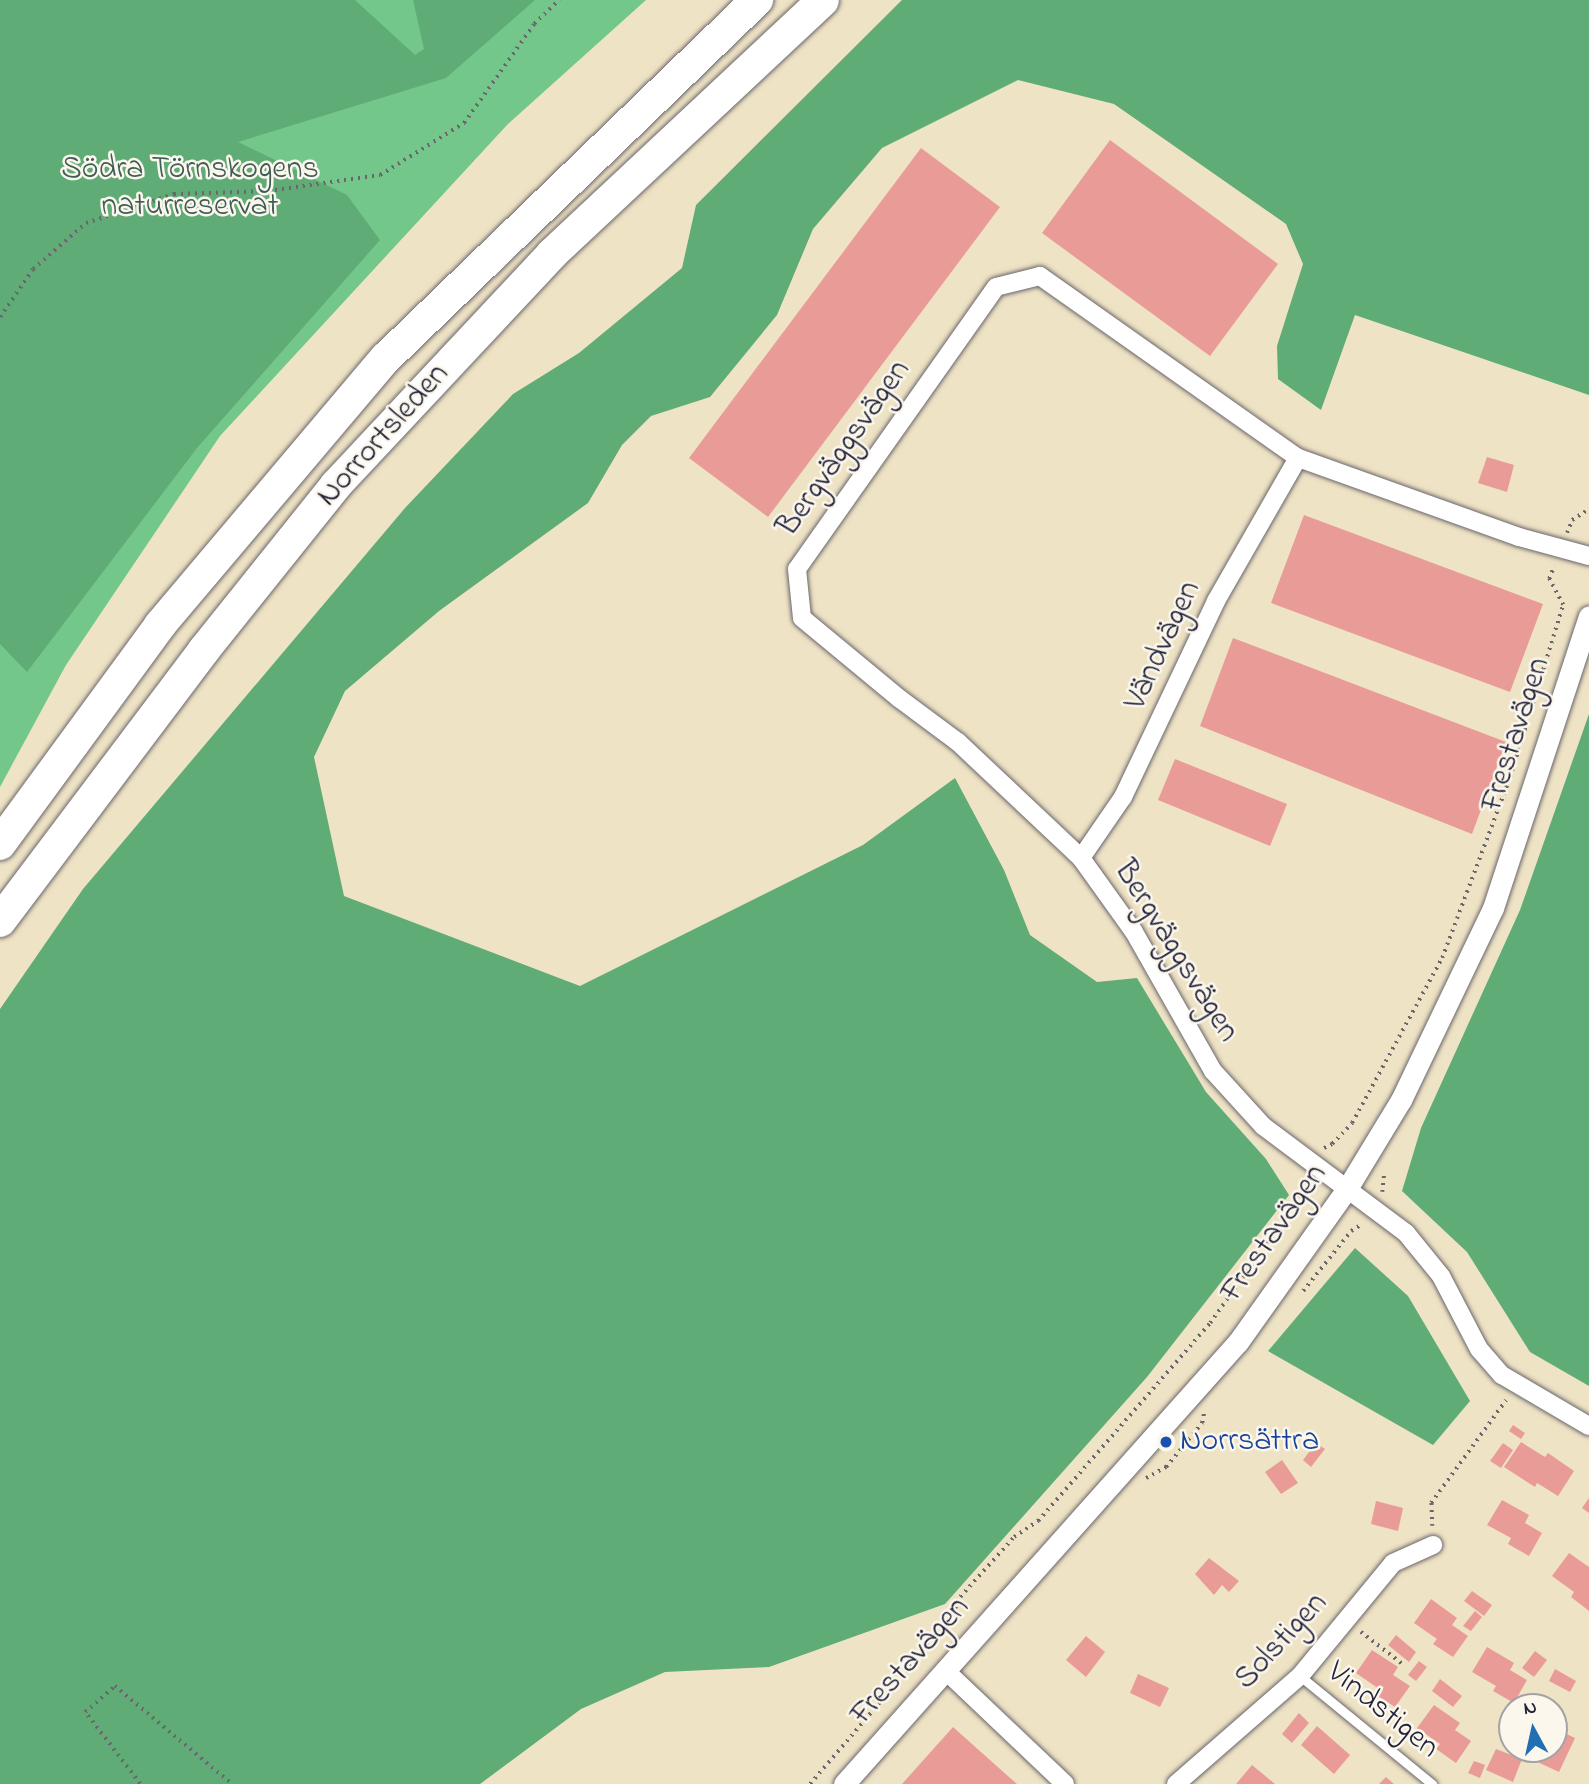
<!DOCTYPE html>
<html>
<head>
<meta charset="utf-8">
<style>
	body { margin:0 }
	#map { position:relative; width:1589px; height:1784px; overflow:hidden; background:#efe3c5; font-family:"Indie Flower",sans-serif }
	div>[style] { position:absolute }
	.green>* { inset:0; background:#74c78a }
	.forest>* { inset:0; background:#5fac76 }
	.building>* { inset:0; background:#e99c97 }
	.path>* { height:3.5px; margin-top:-1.75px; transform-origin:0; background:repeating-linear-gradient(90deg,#6a666b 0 2px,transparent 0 7px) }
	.roads { filter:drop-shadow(0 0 2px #6a666b) drop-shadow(0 0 2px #6a666b) }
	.service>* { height:9px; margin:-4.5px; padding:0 4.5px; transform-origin:4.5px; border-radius:4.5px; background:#fff }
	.minor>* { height:18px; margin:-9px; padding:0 9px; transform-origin:9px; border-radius:9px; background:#fff }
	.tertiary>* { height:21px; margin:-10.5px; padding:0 10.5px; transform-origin:10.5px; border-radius:10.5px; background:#fff }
	.motorway>* { height:32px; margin:-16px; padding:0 16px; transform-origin:16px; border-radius:16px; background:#fff }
	.dots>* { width:19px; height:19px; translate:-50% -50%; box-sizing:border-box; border:4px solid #fbf7ec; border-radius:50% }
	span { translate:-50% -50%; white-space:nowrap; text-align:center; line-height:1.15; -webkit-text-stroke:5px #fbf7ec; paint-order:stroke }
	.park-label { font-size:32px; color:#3f5c57 }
	.street-label { font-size:32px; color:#22223b }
	.transit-label { font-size:32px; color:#164399 }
	.left { translate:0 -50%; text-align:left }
	.north { position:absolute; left:1498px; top:1693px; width:70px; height:70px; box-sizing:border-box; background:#fbf7ec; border:2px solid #a4a2a5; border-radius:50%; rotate:352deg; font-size:19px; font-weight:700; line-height:28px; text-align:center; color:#22223b }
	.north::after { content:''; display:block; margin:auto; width:24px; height:32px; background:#1f6fb2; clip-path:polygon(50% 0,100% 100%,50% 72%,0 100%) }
</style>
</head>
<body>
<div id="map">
	<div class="green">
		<i style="clip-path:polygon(0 0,646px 0,507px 125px,220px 436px,66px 665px,0 787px)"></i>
	</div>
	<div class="forest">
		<i style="clip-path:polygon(0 0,355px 0,415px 55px,424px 49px,413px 0,535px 0,446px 78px,238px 142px,347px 195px,380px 240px,197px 448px,27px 672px,0 644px)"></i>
		<i style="clip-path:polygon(902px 0,1589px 0,1589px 395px,1355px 315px,1321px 410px,1278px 379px,1277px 346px,1303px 264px,1286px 224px,1114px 104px,1018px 80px,882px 148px,813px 229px,777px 315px,710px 397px,651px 416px,622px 445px,588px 503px,439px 611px,345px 691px,314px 757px,344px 896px,580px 986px,863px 845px,955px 778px,1004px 870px,1030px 935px,1097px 982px,1137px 978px,1206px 1092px,1266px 1159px,1289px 1195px,1147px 1377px,945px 1604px,769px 1667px,665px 1672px,581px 1709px,480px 1784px,0 1784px,0 1009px,83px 889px,405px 508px,513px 394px,579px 353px,682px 268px,696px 205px)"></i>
		<i style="clip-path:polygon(1589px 714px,1589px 1386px,1530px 1352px,1467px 1252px,1402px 1191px,1421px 1128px,1520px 910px)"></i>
		<i style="clip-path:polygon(1355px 1248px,1408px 1296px,1470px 1401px,1433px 1445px,1268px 1351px)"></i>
	</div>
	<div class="building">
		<i style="clip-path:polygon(1110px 140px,1278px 264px,1210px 356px,1042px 233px)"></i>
		<i style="clip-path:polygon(921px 148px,1000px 207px,768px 517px,689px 458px)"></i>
		<i style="clip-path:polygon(1487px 457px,1514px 465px,1507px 492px,1478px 483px)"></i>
		<i style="clip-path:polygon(1304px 515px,1543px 604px,1510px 692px,1271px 603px)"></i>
		<i style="clip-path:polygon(1233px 638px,1506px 742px,1472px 834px,1200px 726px)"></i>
		<i style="clip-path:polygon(1175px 759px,1287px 804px,1270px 846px,1158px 800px)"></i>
		<i style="clip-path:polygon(1513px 1425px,1525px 1433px,1521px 1439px,1509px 1431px)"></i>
		<i style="clip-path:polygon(1521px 1442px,1545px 1457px,1548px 1453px,1574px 1471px,1558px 1496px,1537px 1483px,1535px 1487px,1504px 1467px)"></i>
		<i style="clip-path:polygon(1316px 1443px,1325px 1449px,1311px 1467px,1303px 1460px)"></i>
		<i style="clip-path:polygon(1503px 1443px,1513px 1450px,1501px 1468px,1490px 1461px)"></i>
		<i style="clip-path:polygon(1282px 1460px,1298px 1483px,1281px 1494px,1265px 1472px)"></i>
		<i style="clip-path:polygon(1589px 1498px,1589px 1513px,1582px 1508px)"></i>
		<i style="clip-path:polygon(1502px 1500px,1529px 1515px,1525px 1523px,1542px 1533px,1529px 1556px,1508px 1544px,1511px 1538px,1487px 1525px)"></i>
		<i style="clip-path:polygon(1376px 1501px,1403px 1508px,1398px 1531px,1371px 1524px)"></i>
		<i style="clip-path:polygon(1569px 1553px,1589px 1567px,1589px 1611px,1571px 1597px,1574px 1592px,1552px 1576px)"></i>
		<i style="clip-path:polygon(1209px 1558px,1239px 1581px,1229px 1592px,1222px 1585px,1214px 1595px,1195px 1574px)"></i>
		<i style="clip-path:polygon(1472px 1591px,1492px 1605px,1484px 1616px,1464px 1601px)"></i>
		<i style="clip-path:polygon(1431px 1599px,1457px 1618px,1452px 1625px,1468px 1636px,1453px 1657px,1433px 1644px,1437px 1639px,1414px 1623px)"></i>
		<i style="clip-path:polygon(1475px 1611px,1482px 1617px,1471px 1631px,1463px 1626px)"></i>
		<i style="clip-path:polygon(1396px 1635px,1416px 1652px,1409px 1662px,1388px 1645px)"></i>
		<i style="clip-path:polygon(1086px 1636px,1105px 1652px,1086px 1677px,1066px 1660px)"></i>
		<i style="clip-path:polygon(1487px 1647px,1514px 1663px,1510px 1670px,1527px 1680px,1514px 1703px,1493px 1691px,1496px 1686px,1472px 1672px)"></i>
		<i style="clip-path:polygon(1372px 1650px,1398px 1667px,1393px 1675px,1410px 1686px,1395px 1707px,1375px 1694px,1379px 1689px,1356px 1673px)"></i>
		<i style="clip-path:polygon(1535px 1651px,1547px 1660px,1534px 1677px,1522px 1668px)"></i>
		<i style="clip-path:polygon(1419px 1661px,1427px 1667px,1416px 1681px,1408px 1675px)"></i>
		<i style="clip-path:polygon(1555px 1669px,1576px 1681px,1570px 1692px,1549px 1681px)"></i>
		<i style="clip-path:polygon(1138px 1674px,1169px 1688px,1160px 1707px,1130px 1693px)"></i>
		<i style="clip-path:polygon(1440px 1679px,1462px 1696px,1453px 1707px,1432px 1691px)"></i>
		<i style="clip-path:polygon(1434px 1705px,1460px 1723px,1455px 1730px,1471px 1741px,1456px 1763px,1436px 1749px,1440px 1744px,1417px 1728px)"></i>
		<i style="clip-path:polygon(1299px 1713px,1309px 1723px,1292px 1743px,1282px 1734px)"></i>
		<i style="clip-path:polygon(1317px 1726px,1350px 1755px,1334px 1774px,1301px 1745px)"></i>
		<i style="clip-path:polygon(953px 1727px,1009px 1777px,1017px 1784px,902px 1784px)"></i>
		<i style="clip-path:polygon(1554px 1728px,1575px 1738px,1559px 1772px,1514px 1751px,1554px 1749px)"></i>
		<i style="clip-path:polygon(1496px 1749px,1522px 1759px,1513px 1782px,1486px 1770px)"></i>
		<i style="clip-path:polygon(1474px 1761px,1485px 1765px,1480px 1778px,1468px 1773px)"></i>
		<i style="clip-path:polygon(1252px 1765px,1275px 1784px,1236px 1784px)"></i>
		<i style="clip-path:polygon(1386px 1777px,1394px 1784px,1379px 1784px)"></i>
	</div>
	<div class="path">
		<i style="left:0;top:317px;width:58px;rotate:-55.5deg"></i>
		<i style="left:33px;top:269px;width:70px;rotate:-41deg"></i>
		<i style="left:86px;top:223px;width:93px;rotate:-18.2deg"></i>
		<i style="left:174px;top:194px;width:94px;rotate:-1.8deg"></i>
		<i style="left:268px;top:191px;width:113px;rotate:-8.1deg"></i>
		<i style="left:380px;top:175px;width:99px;rotate:-31.8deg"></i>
		<i style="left:464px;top:123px;width:121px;rotate:-54.7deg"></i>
		<i style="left:534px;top:24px;width:35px;rotate:-44deg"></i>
		<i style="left:1567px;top:533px;width:14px;rotate:-69deg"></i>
		<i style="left:1572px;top:520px;width:20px;rotate:-33deg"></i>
		<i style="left:1324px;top:1148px;width:9px;rotate:-27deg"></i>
		<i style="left:1332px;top:1144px;width:29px;rotate:-46deg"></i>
		<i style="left:1352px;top:1123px;width:188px;rotate:-61.4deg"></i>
		<i style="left:1442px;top:958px;width:193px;rotate:-69.4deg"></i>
		<i style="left:1510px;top:777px;width:180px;rotate:-72.9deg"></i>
		<i style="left:1563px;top:605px;width:30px;rotate:-118deg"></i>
		<i style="left:1549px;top:579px;width:14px;rotate:-69deg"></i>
		<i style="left:1382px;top:1192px;width:20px;rotate:-84deg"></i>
		<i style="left:1303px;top:1291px;width:77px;rotate:-51.3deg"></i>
		<i style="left:1351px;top:1231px;width:13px;rotate:-32deg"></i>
		<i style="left:1146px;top:1478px;width:23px;rotate:-29deg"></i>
		<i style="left:1166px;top:1467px;width:57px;rotate:-50.7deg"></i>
		<i style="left:1202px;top:1423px;width:10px;rotate:-79deg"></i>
		<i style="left:1432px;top:1526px;width:23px;rotate:-92deg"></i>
		<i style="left:1431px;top:1503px;width:127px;rotate:-53.9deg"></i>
		<i style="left:1361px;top:1632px;width:54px;rotate:37.5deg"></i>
		<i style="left:140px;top:1784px;width:91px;rotate:-127.4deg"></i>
		<i style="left:85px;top:1712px;width:40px;rotate:-41deg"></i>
		<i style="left:115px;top:1686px;width:153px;rotate:39.9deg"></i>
		<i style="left:810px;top:1784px;width:214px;rotate:-49.5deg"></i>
		<i style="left:949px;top:1621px;width:26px;rotate:-65deg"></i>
		<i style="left:960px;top:1597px;width:81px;rotate:-48deg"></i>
		<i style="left:1014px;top:1537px;width:29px;rotate:-34deg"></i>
		<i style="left:1038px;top:1521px;width:262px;rotate:-49deg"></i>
		<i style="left:1210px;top:1323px;width:133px;rotate:-54.5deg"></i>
		<i style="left:1287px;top:1215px;width:31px;rotate:-58deg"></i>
		<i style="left:1303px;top:1189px;width:9px;rotate:-84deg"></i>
	</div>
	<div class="roads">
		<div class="service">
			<i style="left:1300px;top:1676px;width:171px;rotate:39.3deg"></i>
		</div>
		<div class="minor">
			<i style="left:1589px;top:556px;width:73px;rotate:-164.8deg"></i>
			<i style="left:1519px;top:537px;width:235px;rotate:-160.3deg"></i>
			<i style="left:1298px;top:458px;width:316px;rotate:-144.8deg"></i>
			<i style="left:1040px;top:276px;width:45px;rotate:166deg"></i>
			<i style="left:996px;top:287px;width:345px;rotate:125.2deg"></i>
			<i style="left:797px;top:569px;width:49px;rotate:84.2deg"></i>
			<i style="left:802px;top:618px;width:127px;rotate:39.6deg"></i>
			<i style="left:900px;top:699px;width:72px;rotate:36.6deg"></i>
			<i style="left:958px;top:742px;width:169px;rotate:43.3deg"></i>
			<i style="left:1081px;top:858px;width:91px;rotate:54.4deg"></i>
			<i style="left:1134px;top:932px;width:160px;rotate:60.4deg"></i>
			<i style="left:1213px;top:1071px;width:74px;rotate:47.7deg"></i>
			<i style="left:1263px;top:1126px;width:179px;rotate:36.8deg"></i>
			<i style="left:1406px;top:1233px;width:55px;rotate:50.9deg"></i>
			<i style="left:1441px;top:1276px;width:82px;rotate:62.5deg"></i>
			<i style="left:1479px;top:1349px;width:35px;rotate:49deg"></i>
			<i style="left:1502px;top:1375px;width:101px;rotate:30.4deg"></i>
			<i style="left:1081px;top:858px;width:74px;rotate:-55.5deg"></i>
			<i style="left:1123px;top:797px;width:217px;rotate:-64.6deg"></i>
			<i style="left:1216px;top:601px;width:165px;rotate:-60.2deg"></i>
			<i style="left:946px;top:1671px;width:164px;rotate:43.5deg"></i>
			<i style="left:1176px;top:1784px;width:164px;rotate:-41.1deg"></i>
			<i style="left:1300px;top:1676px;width:146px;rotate:-50.5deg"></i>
			<i style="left:1393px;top:1563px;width:44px;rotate:-24.2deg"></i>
		</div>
		<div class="tertiary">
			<i style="left:844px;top:1784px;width:592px;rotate:-48.29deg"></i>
			<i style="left:1238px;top:1342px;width:190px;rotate:-54.6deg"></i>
			<i style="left:1348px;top:1187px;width:102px;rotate:-58.7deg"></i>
			<i style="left:1401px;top:1100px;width:213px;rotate:-64.4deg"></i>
			<i style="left:1493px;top:908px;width:307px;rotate:-71.8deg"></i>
		</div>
		<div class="motorway">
			<i style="left:0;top:844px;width:271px;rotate:-53.8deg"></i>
			<i style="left:160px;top:625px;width:350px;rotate:-49.8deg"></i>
			<i style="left:386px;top:358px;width:516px;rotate:-43.98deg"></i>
			<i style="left:0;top:921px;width:339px;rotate:-53deg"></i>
			<i style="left:204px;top:650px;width:211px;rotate:-51.3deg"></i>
			<i style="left:336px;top:485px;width:316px;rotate:-46.9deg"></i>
			<i style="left:552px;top:254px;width:371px;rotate:-43.1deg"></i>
		</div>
	</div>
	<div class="dots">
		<i style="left:1166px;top:1442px;background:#1a4fb4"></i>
	</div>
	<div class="park-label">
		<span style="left:190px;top:189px">Södra Törnskogens<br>naturreservat</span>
	</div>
	<div class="street-label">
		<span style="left:384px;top:436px;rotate:-48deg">Norrortsleden</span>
		<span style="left:845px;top:449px;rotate:-55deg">Bergväggsvägen</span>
		<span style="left:1164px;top:646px;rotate:-65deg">Vändvägen</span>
		<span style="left:1517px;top:735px;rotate:-72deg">Frestavägen</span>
		<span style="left:1175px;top:952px;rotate:58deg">Bergväggsvägen</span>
		<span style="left:1275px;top:1234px;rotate:-55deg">Frestavägen</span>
		<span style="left:1282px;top:1642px;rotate:-47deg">Solstigen</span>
		<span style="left:911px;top:1662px;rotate:-48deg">Frestavägen</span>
		<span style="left:1382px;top:1711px;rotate:39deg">Vindstigen</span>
	</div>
	<div class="transit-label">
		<span class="left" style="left:1180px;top:1442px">Norrsättra</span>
	</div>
	<div class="north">N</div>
</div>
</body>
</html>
